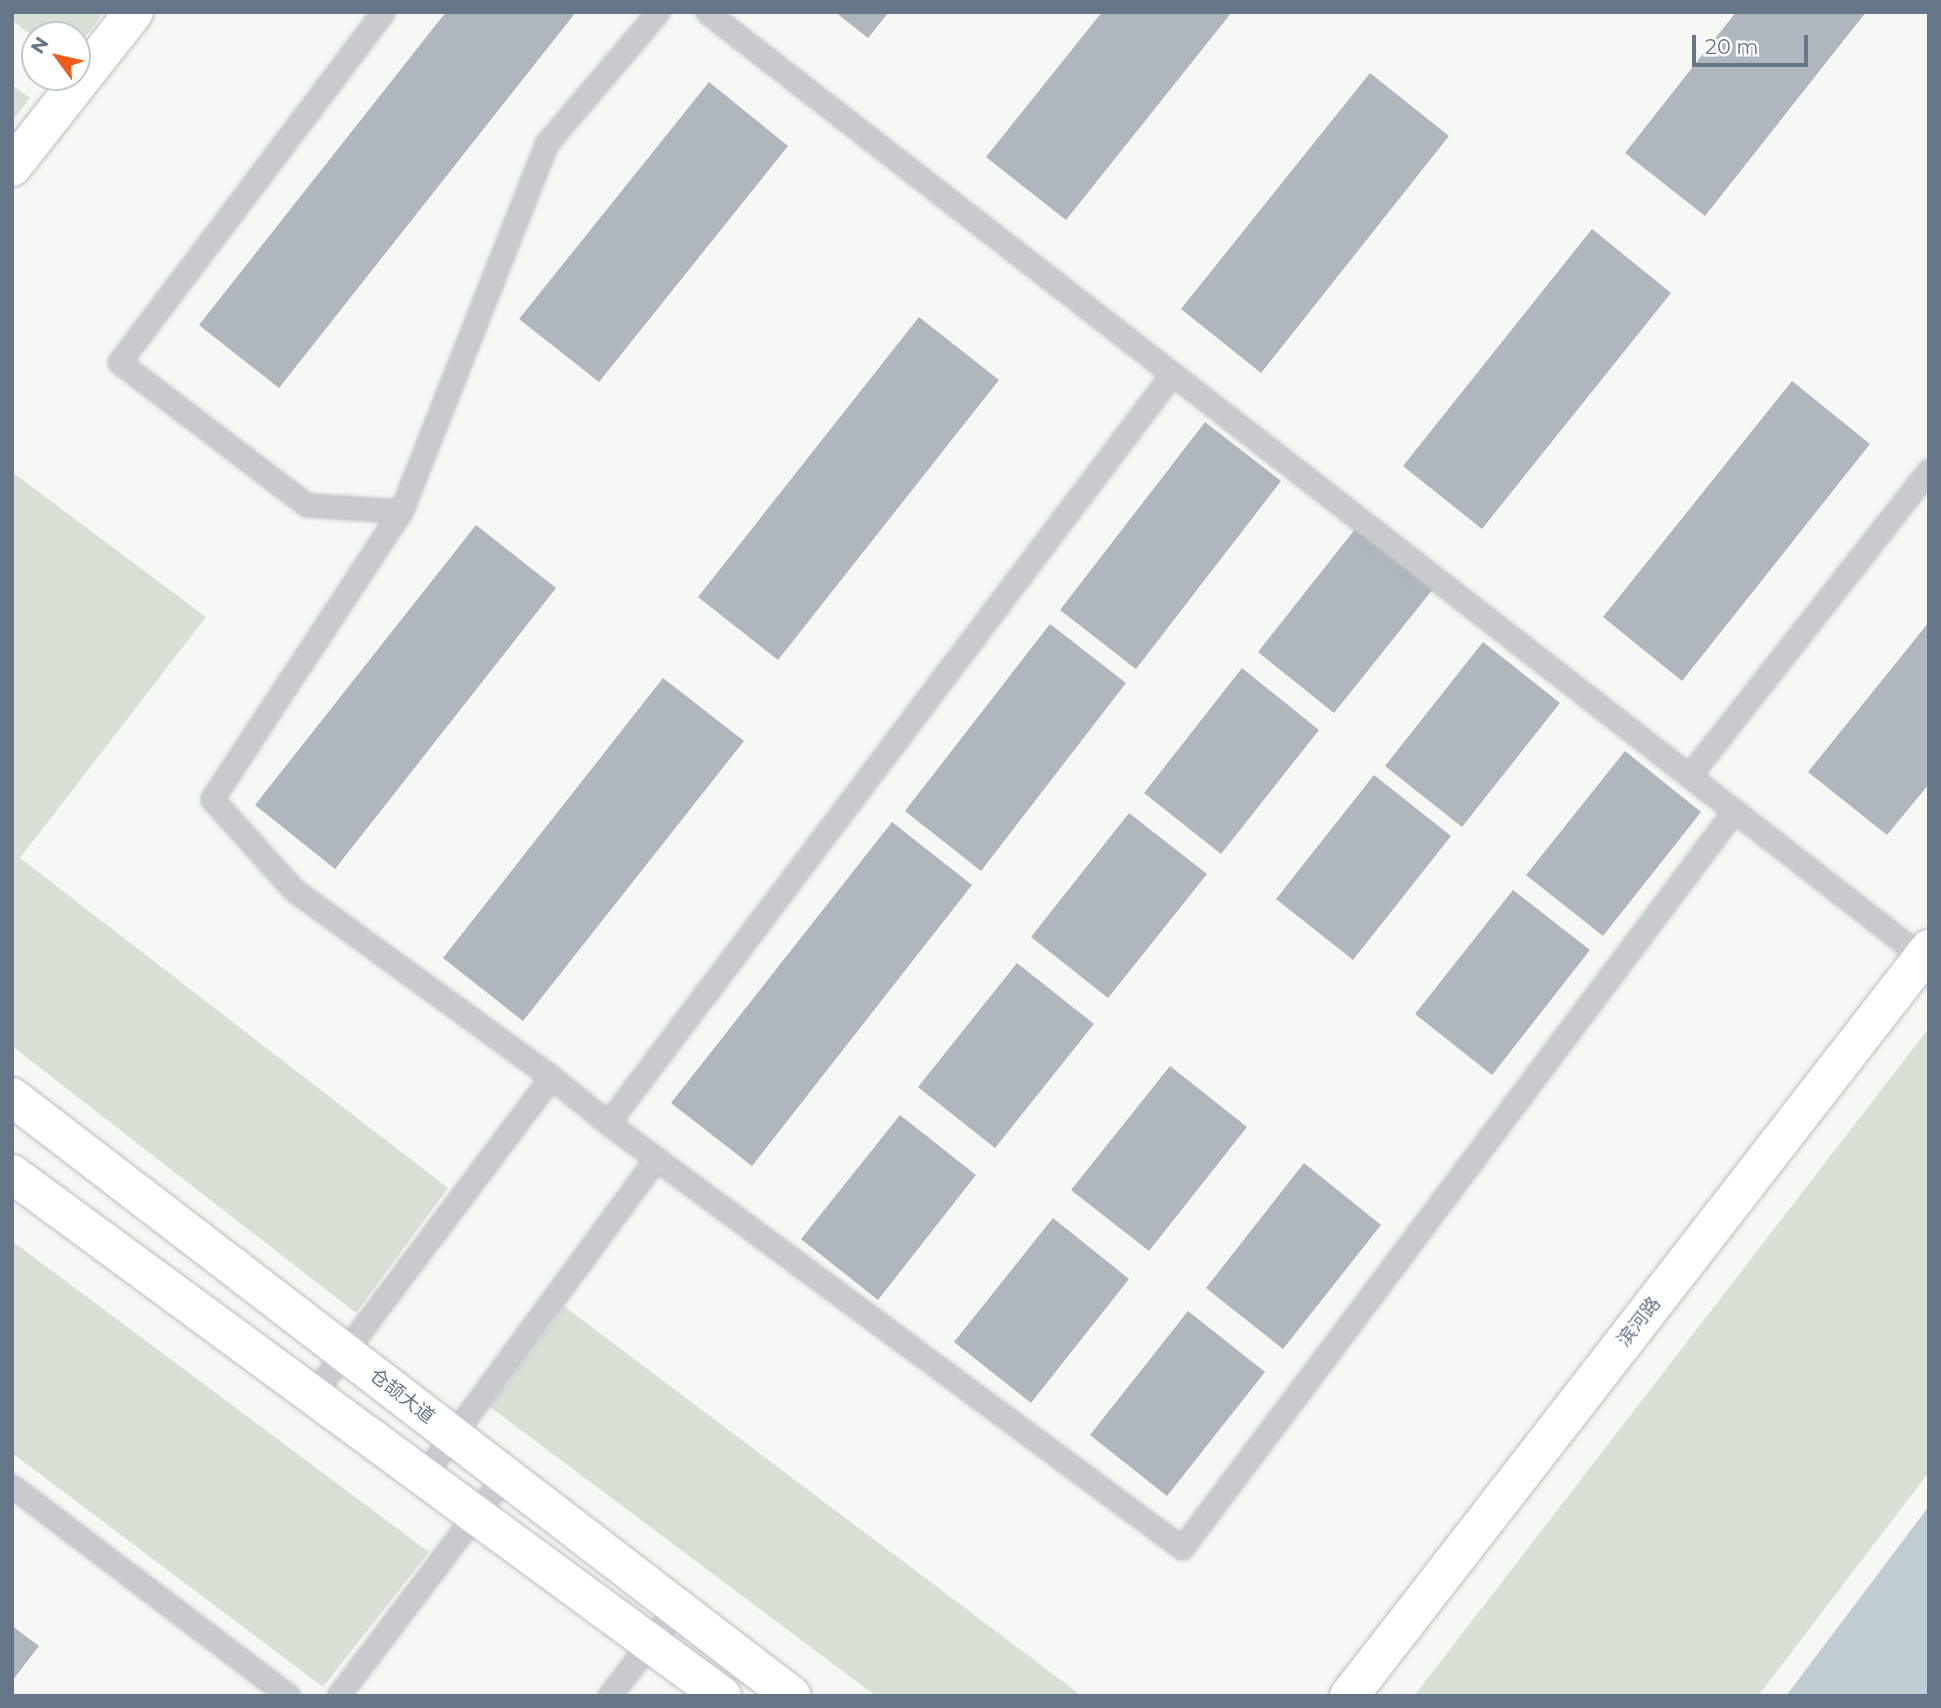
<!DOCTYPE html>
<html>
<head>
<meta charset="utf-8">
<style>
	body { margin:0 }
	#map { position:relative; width:1941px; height:1708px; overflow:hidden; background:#f7f8f4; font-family:Montserrat,"Noto Sans SC",sans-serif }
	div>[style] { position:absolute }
	.green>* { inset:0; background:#d8e0d5 }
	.water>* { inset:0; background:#c1ccd2 }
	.building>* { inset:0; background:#afb6bd }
	.roads { filter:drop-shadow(0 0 2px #b9bec3) drop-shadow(0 0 2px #b9bec3) }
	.lane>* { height:21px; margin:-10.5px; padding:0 10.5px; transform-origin:10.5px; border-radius:10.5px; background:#c7cbce }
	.secondary>* { height:38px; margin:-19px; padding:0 19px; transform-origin:19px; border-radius:19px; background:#fff }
	.primary>* { height:38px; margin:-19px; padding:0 19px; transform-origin:19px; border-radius:19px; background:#fff }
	span { translate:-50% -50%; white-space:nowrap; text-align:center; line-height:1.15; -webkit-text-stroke:7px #fff; paint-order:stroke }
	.street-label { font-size:19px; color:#647688 }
	.frame { position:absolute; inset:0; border:14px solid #647688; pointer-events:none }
	.north { position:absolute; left:21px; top:21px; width:70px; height:70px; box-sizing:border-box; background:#fff; border:2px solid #c1c8cf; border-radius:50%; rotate:303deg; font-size:19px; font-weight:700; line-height:28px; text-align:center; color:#647688 }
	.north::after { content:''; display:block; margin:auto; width:24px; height:32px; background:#f15a1b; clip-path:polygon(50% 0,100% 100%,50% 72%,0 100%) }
	.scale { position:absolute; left:1692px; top:35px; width:116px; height:32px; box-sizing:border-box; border:4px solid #647688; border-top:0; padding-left:9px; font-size:21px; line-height:24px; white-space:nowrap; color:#647688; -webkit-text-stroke:5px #fff; paint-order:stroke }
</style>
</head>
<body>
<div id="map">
	<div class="green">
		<i style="clip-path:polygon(12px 12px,104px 12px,77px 48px,77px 35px,35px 38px,12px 20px)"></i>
		<i style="clip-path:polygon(12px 85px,30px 98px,12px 122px)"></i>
		<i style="clip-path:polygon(12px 472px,206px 617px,20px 858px,448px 1188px,356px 1313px,12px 1046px)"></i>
		<i style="clip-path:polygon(1929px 1028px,1929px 1472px,1758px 1696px,1414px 1696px)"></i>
		<i style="clip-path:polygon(12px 1241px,429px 1552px,323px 1687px,12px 1453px)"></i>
		<i style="clip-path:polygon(564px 1307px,565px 1307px,1082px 1696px,876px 1696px,490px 1407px)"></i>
	</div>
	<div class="water">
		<i style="clip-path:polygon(1929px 1506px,1929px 1696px,1786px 1696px)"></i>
	</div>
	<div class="building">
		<i style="clip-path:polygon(446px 12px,576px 12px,279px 388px,199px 325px)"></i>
		<i style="clip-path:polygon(835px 12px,889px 12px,868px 38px)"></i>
		<i style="clip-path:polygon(1102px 12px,1232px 12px,1066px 220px,986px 157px)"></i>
		<i style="clip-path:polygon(1736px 12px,1866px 12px,1705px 216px,1625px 153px)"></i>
		<i style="clip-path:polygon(1370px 73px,1449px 136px,1261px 373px,1181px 309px)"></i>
		<i style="clip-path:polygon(709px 82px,788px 146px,599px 382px,519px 319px)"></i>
		<i style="clip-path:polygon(1592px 229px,1671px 293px,1482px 529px,1403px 466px)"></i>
		<i style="clip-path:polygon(919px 317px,999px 380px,778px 660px,698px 597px)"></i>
		<i style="clip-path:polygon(1792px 381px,1870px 444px,1682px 681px,1603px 617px)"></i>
		<i style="clip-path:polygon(1205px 422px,1281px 481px,1136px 669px,1060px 610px)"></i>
		<i style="clip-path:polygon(476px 525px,556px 588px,335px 869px,255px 805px)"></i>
		<i style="clip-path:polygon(1356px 528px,1433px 589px,1334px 713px,1258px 652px)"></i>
		<i style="clip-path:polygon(1929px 622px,1929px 784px,1887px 835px,1808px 772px)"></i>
		<i style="clip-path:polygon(1050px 624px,1126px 683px,981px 871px,905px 811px)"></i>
		<i style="clip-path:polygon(1483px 642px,1560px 703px,1462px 827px,1385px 766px)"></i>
		<i style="clip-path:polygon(1242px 668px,1319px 730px,1221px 854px,1144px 793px)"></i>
		<i style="clip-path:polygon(663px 678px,744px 741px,523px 1021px,443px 958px)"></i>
		<i style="clip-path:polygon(1625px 751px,1701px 812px,1603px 936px,1526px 875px)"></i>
		<i style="clip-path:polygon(1374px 775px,1451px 836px,1353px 960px,1276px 899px)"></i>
		<i style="clip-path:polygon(1129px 813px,1207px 874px,1108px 998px,1031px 937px)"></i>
		<i style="clip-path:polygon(892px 822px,972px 885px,752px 1166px,671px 1103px)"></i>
		<i style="clip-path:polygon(1513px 890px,1590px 950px,1492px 1075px,1415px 1014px)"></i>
		<i style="clip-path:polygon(1017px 963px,1094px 1024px,995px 1148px,918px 1087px)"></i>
		<i style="clip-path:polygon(1170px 1066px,1247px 1127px,1149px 1251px,1071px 1190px)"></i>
		<i style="clip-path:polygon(900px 1115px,976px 1175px,878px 1300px,801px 1239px)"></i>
		<i style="clip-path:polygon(1304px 1163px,1381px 1225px,1283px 1349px,1206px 1288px)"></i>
		<i style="clip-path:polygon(1053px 1218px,1129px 1279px,1031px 1403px,954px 1342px)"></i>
		<i style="clip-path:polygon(1188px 1311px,1265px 1372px,1167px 1496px,1090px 1435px)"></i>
		<i style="clip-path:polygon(12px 1626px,39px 1646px,12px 1681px)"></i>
	</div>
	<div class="roads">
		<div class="lane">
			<i style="left:383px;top:12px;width:438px;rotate:127deg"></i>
			<i style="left:119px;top:362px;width:236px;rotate:37.3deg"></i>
			<i style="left:307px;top:505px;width:94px;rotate:3.7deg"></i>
			<i style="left:401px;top:511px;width:395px;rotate:-68.4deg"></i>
			<i style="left:546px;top:144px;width:173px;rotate:-49.7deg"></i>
			<i style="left:707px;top:12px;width:1539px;rotate:37.87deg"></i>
			<i style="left:401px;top:511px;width:344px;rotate:123.3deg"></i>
			<i style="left:212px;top:799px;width:122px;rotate:48deg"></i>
			<i style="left:294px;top:890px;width:318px;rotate:36deg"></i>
			<i style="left:1689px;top:776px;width:389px;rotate:-51.9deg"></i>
			<i style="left:608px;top:1123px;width:714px;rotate:36.52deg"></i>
			<i style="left:1182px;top:1548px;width:921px;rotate:-53.17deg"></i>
			<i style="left:313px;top:1394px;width:396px;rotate:-53.1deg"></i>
			<i style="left:551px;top:1077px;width:73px;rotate:38.9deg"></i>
			<i style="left:608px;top:1123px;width:938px;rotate:-53.02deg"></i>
			<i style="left:423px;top:1476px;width:393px;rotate:-53.7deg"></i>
			<i style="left:12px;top:1486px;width:348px;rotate:37.2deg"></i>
			<i style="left:338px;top:1696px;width:277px;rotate:-52.9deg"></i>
			<i style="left:609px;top:1696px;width:111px;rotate:-52.3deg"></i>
		</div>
		<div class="secondary">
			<i style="left:12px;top:167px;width:197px;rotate:-51.8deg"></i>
			<i style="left:1349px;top:1696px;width:946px;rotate:-52.17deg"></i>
		</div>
		<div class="primary">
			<i style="left:12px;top:1097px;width:983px;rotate:37.52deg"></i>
			<i style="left:12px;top:1174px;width:881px;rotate:36.32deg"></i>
		</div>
	</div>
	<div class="street-label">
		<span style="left:1639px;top:1322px;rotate:-52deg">滨河路</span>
		<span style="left:402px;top:1396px;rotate:38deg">仓颉大道</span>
	</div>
	<div class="frame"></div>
	<div class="north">N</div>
	<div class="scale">20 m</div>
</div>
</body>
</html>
